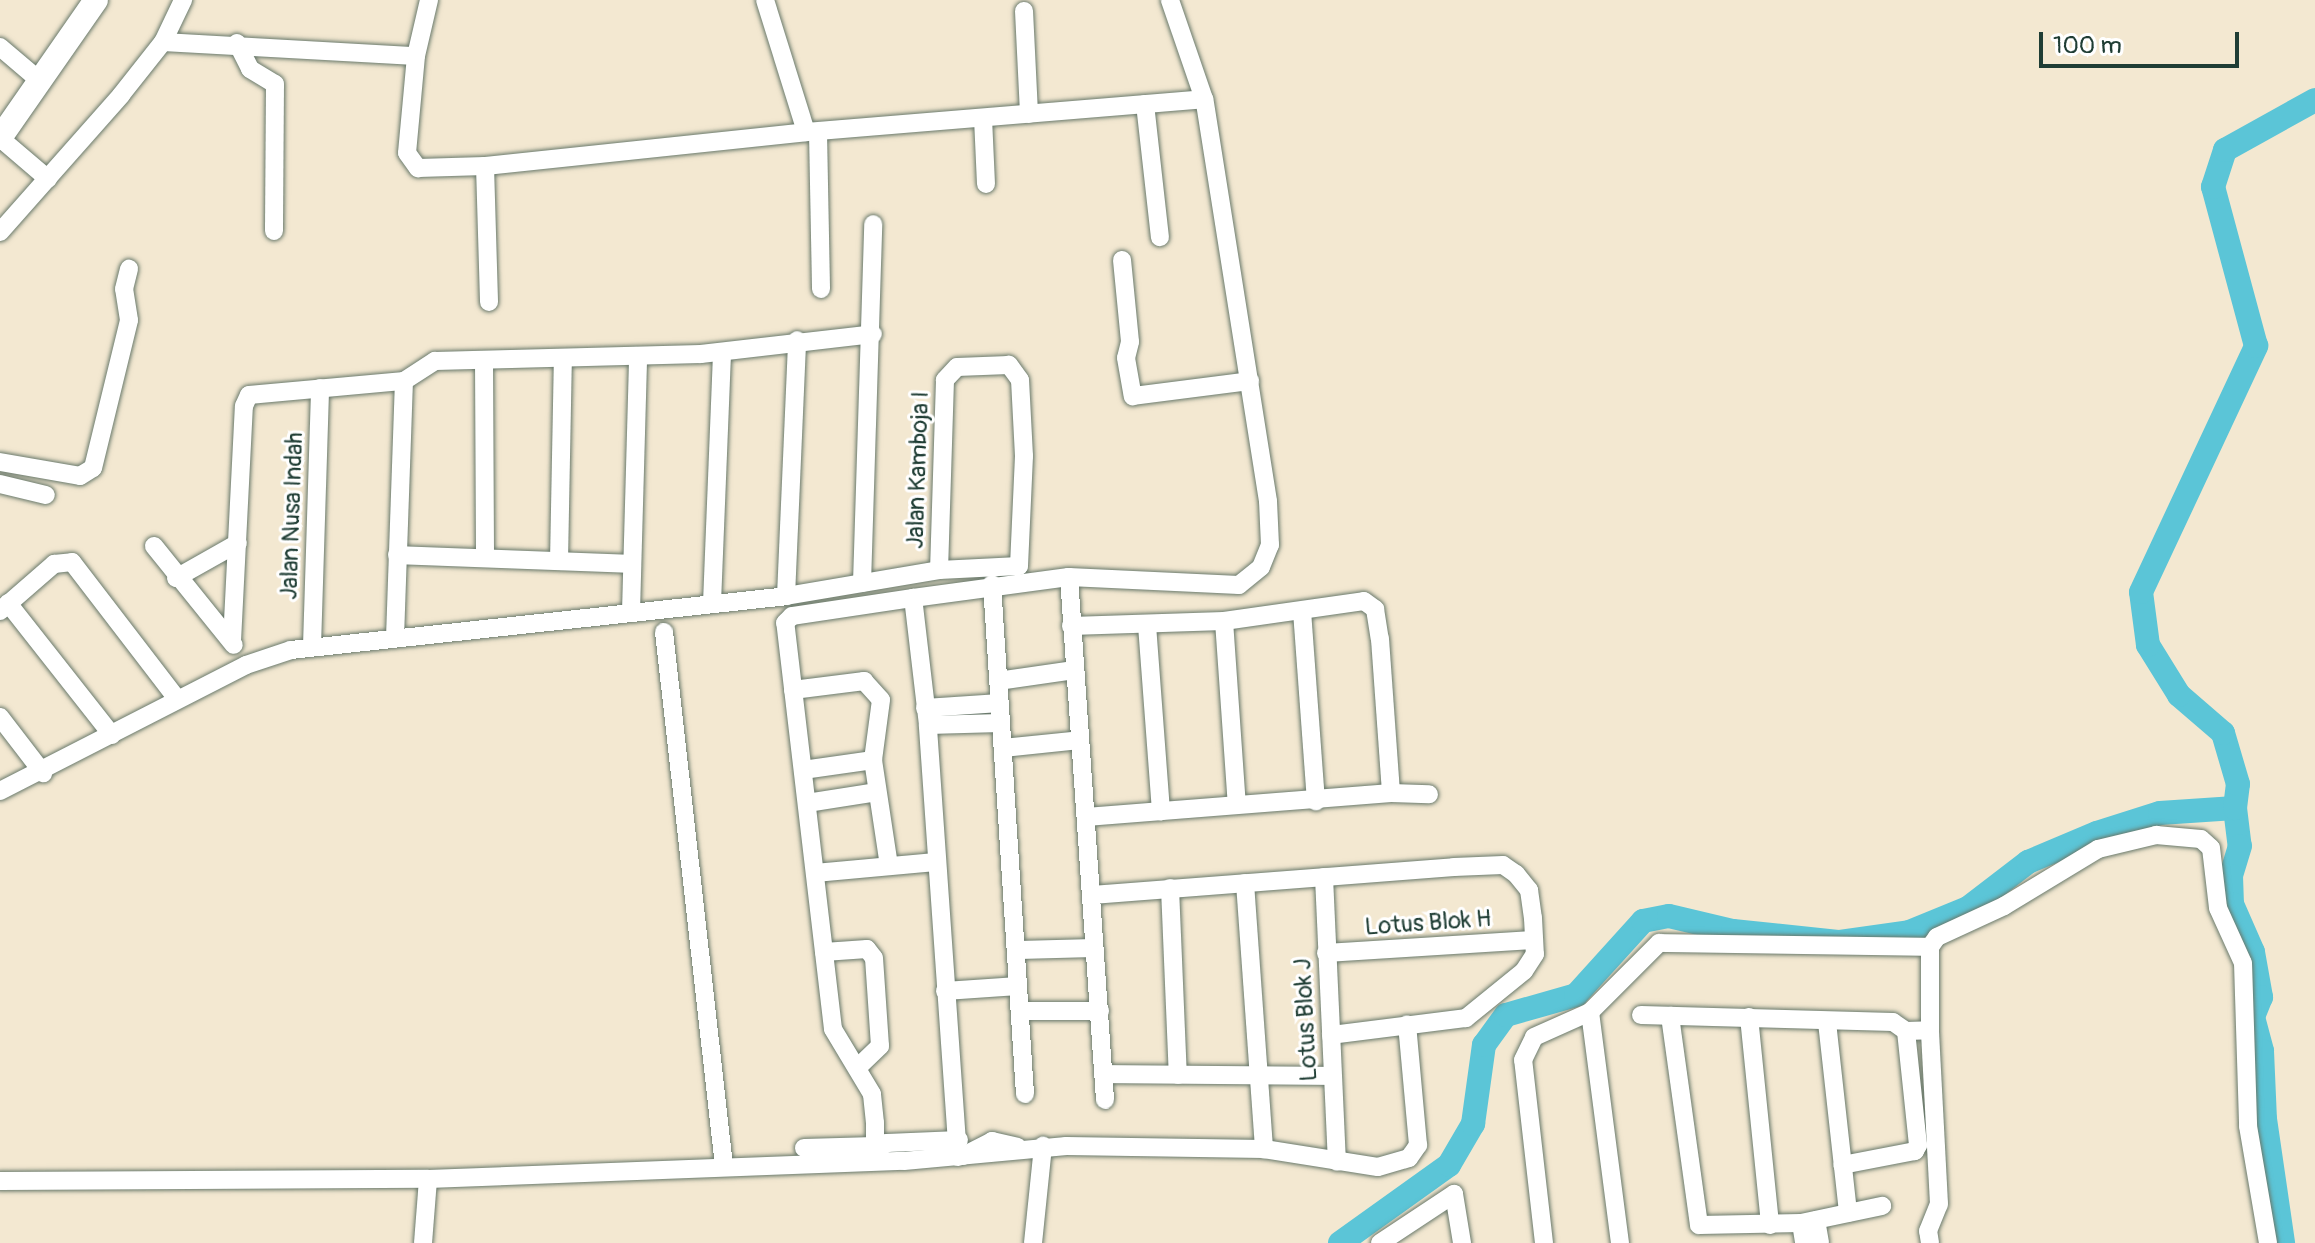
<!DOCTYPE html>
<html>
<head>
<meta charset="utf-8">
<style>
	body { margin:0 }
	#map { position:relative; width:2315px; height:1243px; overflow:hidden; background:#f3e8d1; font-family:Pangolin,sans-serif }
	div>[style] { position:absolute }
	.river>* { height:24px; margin:-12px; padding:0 12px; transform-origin:12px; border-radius:12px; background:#5bc5d7 }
	.roads { filter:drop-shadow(0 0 2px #69796b) drop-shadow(0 0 2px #69796b) }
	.minor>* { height:18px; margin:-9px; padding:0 9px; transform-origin:9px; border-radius:9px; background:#fff }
	.major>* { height:24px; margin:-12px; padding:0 12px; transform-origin:12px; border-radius:12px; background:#fff }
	span { translate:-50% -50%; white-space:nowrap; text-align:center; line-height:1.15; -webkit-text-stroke:6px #fff; paint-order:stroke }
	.street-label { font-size:24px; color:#1f3d34 }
	.scale { position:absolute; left:2039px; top:32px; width:200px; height:36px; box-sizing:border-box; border:4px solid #1f3d34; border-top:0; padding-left:10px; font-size:24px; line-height:28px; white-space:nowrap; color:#1f3d34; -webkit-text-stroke:6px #fff; paint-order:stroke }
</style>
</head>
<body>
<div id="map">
	<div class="river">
		<i style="left:2235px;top:808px;width:38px;rotate:83deg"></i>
		<i style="left:2240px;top:846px;width:31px;rotate:107deg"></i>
		<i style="left:2231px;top:876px;width:28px;rotate:88deg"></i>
		<i style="left:2232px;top:904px;width:52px;rotate:66.4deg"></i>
		<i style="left:2253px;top:952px;width:46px;rotate:79.9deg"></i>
		<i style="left:2261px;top:997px;width:22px;rotate:112deg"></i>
		<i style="left:2253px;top:1017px;width:35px;rotate:75deg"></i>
		<i style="left:2262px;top:1051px;width:68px;rotate:87.5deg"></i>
		<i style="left:2265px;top:1119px;width:125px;rotate:81.7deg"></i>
		<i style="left:1340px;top:1243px;width:134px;rotate:-35.6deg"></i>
		<i style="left:1449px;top:1165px;width:48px;rotate:-59.7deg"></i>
		<i style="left:1473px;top:1124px;width:80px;rotate:-82.1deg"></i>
		<i style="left:1484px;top:1045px;width:37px;rotate:-54deg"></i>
		<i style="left:1506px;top:1015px;width:73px;rotate:-15.9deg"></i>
		<i style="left:1576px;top:995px;width:100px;rotate:-47.8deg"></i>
		<i style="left:1643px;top:921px;width:26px;rotate:-11deg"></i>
		<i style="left:1669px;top:916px;width:66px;rotate:13.2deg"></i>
		<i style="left:1733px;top:931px;width:108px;rotate:5.9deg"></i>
		<i style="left:1840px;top:942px;width:70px;rotate:-8.2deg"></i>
		<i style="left:1909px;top:932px;width:64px;rotate:-22.1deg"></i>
		<i style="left:1968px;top:908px;width:76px;rotate:-37.5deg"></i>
		<i style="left:2028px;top:862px;width:75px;rotate:-22.8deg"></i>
		<i style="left:2097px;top:833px;width:66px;rotate:-17.6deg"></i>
		<i style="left:2160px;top:813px;width:75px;rotate:-3.8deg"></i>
		<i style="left:2235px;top:808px;width:24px;rotate:-83deg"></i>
		<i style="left:2238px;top:784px;width:53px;rotate:-106.4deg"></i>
		<i style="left:2223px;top:733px;width:58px;rotate:-139.2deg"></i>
		<i style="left:2179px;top:695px;width:59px;rotate:-121.8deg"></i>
		<i style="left:2148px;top:645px;width:53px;rotate:-97.5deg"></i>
		<i style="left:2141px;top:592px;width:272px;rotate:-64.9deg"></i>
		<i style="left:2256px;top:346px;width:165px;rotate:-105.1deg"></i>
		<i style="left:2213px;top:187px;width:39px;rotate:-72deg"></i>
		<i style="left:2225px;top:150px;width:103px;rotate:-29.1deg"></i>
	</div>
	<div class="roads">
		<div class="minor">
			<i style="left:429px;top:0;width:57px;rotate:103.1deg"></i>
			<i style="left:416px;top:56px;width:97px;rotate:95.3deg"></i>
			<i style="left:407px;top:153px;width:19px;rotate:54deg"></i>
			<i style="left:418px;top:168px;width:67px;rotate:-1.7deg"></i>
			<i style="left:485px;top:166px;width:323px;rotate:-6deg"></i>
			<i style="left:806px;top:132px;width:399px;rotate:-4.7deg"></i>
			<i style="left:765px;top:0;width:138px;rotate:72.7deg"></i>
			<i style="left:1024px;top:11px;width:103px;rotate:87.2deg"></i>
			<i style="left:163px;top:42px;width:253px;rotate:3.2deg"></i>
			<i style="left:237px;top:43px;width:29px;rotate:63deg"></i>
			<i style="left:250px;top:69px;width:29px;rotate:31deg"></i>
			<i style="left:275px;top:84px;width:147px;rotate:90.4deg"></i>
			<i style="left:0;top:47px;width:52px;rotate:40.4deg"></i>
			<i style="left:1145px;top:104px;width:134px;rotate:83.6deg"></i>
			<i style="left:983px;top:118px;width:66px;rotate:87.4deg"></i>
			<i style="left:818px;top:132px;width:157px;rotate:88.9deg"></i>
			<i style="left:0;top:138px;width:63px;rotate:40.5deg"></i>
			<i style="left:485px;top:166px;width:136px;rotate:88.3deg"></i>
			<i style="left:0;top:232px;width:183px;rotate:-48.5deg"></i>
			<i style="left:121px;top:95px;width:68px;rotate:-51.6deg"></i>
			<i style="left:163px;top:42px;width:47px;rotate:-64.5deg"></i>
			<i style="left:1122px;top:260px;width:82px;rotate:84.4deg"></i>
			<i style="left:1130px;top:342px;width:16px;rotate:104deg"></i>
			<i style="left:1126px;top:358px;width:39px;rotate:80deg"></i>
			<i style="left:1133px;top:396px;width:118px;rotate:-7.3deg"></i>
			<i style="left:484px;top:361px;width:197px;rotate:89.7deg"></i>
			<i style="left:0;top:462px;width:81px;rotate:9.9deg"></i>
			<i style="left:80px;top:476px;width:15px;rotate:-32deg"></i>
			<i style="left:93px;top:468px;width:152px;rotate:-76.3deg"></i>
			<i style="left:129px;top:320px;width:31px;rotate:-99deg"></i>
			<i style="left:124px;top:289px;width:21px;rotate:-76deg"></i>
			<i style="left:0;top:484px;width:47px;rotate:13.4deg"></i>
			<i style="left:154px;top:546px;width:127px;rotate:51.1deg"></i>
			<i style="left:397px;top:555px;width:235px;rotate:2.2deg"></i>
			<i style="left:559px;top:561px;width:201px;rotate:-88.9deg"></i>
			<i style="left:1069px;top:577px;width:524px;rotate:86.06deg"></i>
			<i style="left:176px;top:578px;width:71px;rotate:-29.4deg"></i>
			<i style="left:862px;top:583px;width:359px;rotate:-88.2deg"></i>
			<i style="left:992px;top:584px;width:511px;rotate:86.3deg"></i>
			<i style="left:786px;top:596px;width:256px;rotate:-87.5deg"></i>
			<i style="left:8px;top:603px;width:168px;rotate:51.8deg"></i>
			<i style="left:712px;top:603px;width:251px;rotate:-87.7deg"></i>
			<i style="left:0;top:611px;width:72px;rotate:-41deg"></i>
			<i style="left:54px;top:564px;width:18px;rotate:-6deg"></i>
			<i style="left:72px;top:562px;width:173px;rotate:52.5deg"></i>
			<i style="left:1302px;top:611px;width:191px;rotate:85.8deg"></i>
			<i style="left:631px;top:612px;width:256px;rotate:-88.4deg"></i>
			<i style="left:1224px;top:621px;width:184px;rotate:86deg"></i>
			<i style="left:1147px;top:625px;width:187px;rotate:85.7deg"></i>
			<i style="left:1071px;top:626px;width:153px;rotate:-1.9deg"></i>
			<i style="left:1224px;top:621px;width:141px;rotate:-8.1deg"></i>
			<i style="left:1364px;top:601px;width:14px;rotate:36deg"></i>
			<i style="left:1375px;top:609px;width:30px;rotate:81deg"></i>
			<i style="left:1380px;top:639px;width:154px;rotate:85.9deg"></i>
			<i style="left:664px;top:632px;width:537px;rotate:83.59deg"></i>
			<i style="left:395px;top:638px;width:257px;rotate:-88deg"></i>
			<i style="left:232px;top:641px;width:235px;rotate:-87.1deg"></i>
			<i style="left:244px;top:406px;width:12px;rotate:-66deg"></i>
			<i style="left:249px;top:395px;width:156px;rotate:-5.2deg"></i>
			<i style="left:404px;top:381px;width:37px;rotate:-33deg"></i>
			<i style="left:435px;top:361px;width:266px;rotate:-1.5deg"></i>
			<i style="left:701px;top:354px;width:173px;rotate:-6.6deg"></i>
			<i style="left:312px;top:646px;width:258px;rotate:-88.2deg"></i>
			<i style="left:998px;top:681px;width:77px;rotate:-8.2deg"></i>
			<i style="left:793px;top:690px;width:72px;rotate:-7.2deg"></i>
			<i style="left:864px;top:681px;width:25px;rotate:48deg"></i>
			<i style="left:881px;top:700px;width:61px;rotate:97.6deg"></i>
			<i style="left:873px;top:760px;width:107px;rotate:81.4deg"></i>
			<i style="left:925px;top:708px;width:75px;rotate:-3.8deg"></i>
			<i style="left:0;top:717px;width:71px;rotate:52.5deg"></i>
			<i style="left:928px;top:725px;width:73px;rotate:-1.6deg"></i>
			<i style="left:1003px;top:748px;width:77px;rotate:-5.9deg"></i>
			<i style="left:803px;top:770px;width:71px;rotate:-8.1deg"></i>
			<i style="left:0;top:791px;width:276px;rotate:-27.1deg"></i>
			<i style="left:246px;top:665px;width:47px;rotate:-18.4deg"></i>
			<i style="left:291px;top:650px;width:498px;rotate:-6.2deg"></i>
			<i style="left:786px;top:596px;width:155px;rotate:-9.6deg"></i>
			<i style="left:939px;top:570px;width:80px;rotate:-2.9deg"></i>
			<i style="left:1019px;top:566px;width:110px;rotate:-87.4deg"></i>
			<i style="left:1024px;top:456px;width:76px;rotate:-93deg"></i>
			<i style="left:1020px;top:380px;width:19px;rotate:-126deg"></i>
			<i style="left:1009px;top:365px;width:52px;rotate:177.8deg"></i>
			<i style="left:957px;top:367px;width:18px;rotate:133deg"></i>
			<i style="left:945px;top:380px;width:190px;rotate:91.8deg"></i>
			<i style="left:807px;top:803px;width:71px;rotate:-8.9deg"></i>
			<i style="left:1086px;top:817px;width:306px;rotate:-4.5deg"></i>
			<i style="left:1391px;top:793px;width:38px;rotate:2deg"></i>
			<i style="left:815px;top:873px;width:121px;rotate:-5.2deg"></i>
			<i style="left:1324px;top:877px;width:285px;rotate:87.4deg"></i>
			<i style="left:1245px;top:883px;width:267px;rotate:85.9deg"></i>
			<i style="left:1170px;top:888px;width:187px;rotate:87.6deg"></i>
			<i style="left:1092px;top:895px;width:363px;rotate:-4.4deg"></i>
			<i style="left:1454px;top:867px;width:49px;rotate:-2.3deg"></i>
			<i style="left:1503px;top:865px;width:16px;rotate:35deg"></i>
			<i style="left:1516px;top:874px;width:21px;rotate:51deg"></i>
			<i style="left:1529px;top:890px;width:28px;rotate:82deg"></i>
			<i style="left:1533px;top:918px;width:36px;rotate:87deg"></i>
			<i style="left:1535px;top:954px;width:20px;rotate:123deg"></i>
			<i style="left:1524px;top:971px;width:75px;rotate:141deg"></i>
			<i style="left:1466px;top:1018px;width:136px;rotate:172.8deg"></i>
			<i style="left:1019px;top:950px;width:75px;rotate:-1.5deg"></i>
			<i style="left:824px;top:952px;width:43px;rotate:-4deg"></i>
			<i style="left:867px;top:949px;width:11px;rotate:52deg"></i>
			<i style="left:874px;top:958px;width:88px;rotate:86.1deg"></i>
			<i style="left:880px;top:1046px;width:30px;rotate:136deg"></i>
			<i style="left:1326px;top:953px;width:207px;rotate:-3.6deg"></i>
			<i style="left:945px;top:991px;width:73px;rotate:-3.9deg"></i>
			<i style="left:1021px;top:1011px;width:79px"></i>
			<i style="left:1590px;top:1012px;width:233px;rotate:82.6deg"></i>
			<i style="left:1641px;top:1015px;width:252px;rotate:1.6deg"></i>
			<i style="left:1893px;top:1022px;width:16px;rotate:35deg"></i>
			<i style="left:1906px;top:1031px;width:115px;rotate:84deg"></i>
			<i style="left:1918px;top:1145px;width:7px;rotate:117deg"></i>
			<i style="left:1915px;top:1151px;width:74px;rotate:169.1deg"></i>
			<i style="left:1670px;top:1016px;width:211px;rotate:82.1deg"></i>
			<i style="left:1699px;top:1225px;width:102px;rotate:-1.1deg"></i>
			<i style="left:1801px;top:1223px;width:83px;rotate:-11.9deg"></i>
			<i style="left:1749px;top:1017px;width:209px;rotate:84.2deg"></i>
			<i style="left:1827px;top:1022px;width:192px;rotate:83.7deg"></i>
			<i style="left:1906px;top:1031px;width:24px;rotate:-2deg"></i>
			<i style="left:1930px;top:1030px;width:83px;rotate:-90deg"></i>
			<i style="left:1930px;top:947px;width:12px;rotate:-55deg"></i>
			<i style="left:1937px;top:937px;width:74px;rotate:-24.8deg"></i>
			<i style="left:2004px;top:906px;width:110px;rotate:-31.2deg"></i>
			<i style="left:2098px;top:849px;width:60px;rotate:-13.6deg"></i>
			<i style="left:2156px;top:835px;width:45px;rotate:5.1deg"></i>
			<i style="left:2201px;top:839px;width:13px;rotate:42deg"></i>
			<i style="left:2211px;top:848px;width:60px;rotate:83.3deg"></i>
			<i style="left:2218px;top:908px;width:60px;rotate:65.6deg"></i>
			<i style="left:2243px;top:963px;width:163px;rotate:88.2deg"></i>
			<i style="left:2248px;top:1126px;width:119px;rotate:80.3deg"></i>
			<i style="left:1104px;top:1074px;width:228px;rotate:0.5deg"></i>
			<i style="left:804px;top:1148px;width:71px;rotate:-1.6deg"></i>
			<i style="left:875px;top:1146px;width:23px;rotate:-90deg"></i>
			<i style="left:875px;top:1123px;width:29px;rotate:-96deg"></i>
			<i style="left:872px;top:1094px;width:76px;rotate:-121deg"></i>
			<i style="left:833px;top:1029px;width:409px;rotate:-96.7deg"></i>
			<i style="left:785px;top:623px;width:10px;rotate:-45deg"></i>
			<i style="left:792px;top:616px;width:122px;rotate:-8.5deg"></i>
			<i style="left:870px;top:1154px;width:20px;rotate:-33deg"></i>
			<i style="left:887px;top:1143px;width:72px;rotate:-2.4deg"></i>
			<i style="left:963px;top:1156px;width:33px;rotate:-27deg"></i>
			<i style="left:992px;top:1141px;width:26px;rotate:13deg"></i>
			<i style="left:958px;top:1157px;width:433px;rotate:-94deg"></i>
			<i style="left:928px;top:725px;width:128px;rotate:-96.7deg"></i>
			<i style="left:913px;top:598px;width:157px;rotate:-7.7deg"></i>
			<i style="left:1069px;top:577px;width:170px;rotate:2.7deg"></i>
			<i style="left:1239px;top:585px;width:28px;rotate:-39deg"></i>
			<i style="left:1261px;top:567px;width:24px;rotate:-68deg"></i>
			<i style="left:1270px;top:545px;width:44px;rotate:-92.6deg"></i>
			<i style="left:1268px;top:501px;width:407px;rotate:-99deg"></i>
			<i style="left:1204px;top:99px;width:105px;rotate:-109deg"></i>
			<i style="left:0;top:1181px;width:428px;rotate:-0.3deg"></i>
			<i style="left:428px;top:1179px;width:476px;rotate:-2.2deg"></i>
			<i style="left:904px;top:1161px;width:163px;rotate:-5.3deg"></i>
			<i style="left:1066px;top:1146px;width:198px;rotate:0.9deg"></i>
			<i style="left:1264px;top:1149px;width:115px;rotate:9deg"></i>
			<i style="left:1378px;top:1167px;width:32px;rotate:-16deg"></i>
			<i style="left:1409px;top:1158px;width:16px;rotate:-55deg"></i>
			<i style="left:1418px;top:1145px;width:121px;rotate:-95.2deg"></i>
			<i style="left:1816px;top:1220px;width:23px;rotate:80deg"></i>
			<i style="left:1801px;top:1223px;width:20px;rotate:81deg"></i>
			<i style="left:423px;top:1243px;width:64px;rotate:-85.5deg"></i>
			<i style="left:1033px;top:1243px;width:98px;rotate:-84.1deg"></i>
			<i style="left:1380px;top:1243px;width:89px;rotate:-33.5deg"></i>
			<i style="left:1454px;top:1194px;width:50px;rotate:80.7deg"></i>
			<i style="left:1544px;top:1243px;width:184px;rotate:-96.5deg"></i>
			<i style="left:1523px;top:1060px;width:25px;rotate:-64deg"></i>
			<i style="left:1534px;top:1037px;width:61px;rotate:-24.1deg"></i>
			<i style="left:1590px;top:1012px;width:98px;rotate:-45deg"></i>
			<i style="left:1659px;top:943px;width:271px;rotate:0.8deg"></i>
			<i style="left:1930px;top:1243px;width:12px;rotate:-99deg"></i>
			<i style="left:1928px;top:1231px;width:29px;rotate:-68deg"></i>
			<i style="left:1939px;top:1204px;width:174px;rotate:-93deg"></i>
		</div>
		<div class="major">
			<i style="left:0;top:138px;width:168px;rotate:-55.2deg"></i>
		</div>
	</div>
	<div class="street-label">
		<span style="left:918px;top:470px;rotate:-88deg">Jalan Kamboja I</span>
		<span style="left:292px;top:516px;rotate:-88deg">Jalan Nusa Indah</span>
		<span style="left:1428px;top:923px;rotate:-4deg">Lotus Blok H</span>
		<span style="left:1306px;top:1020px;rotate:-93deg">Lotus Blok J</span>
	</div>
	<div class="scale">100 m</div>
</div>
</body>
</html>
